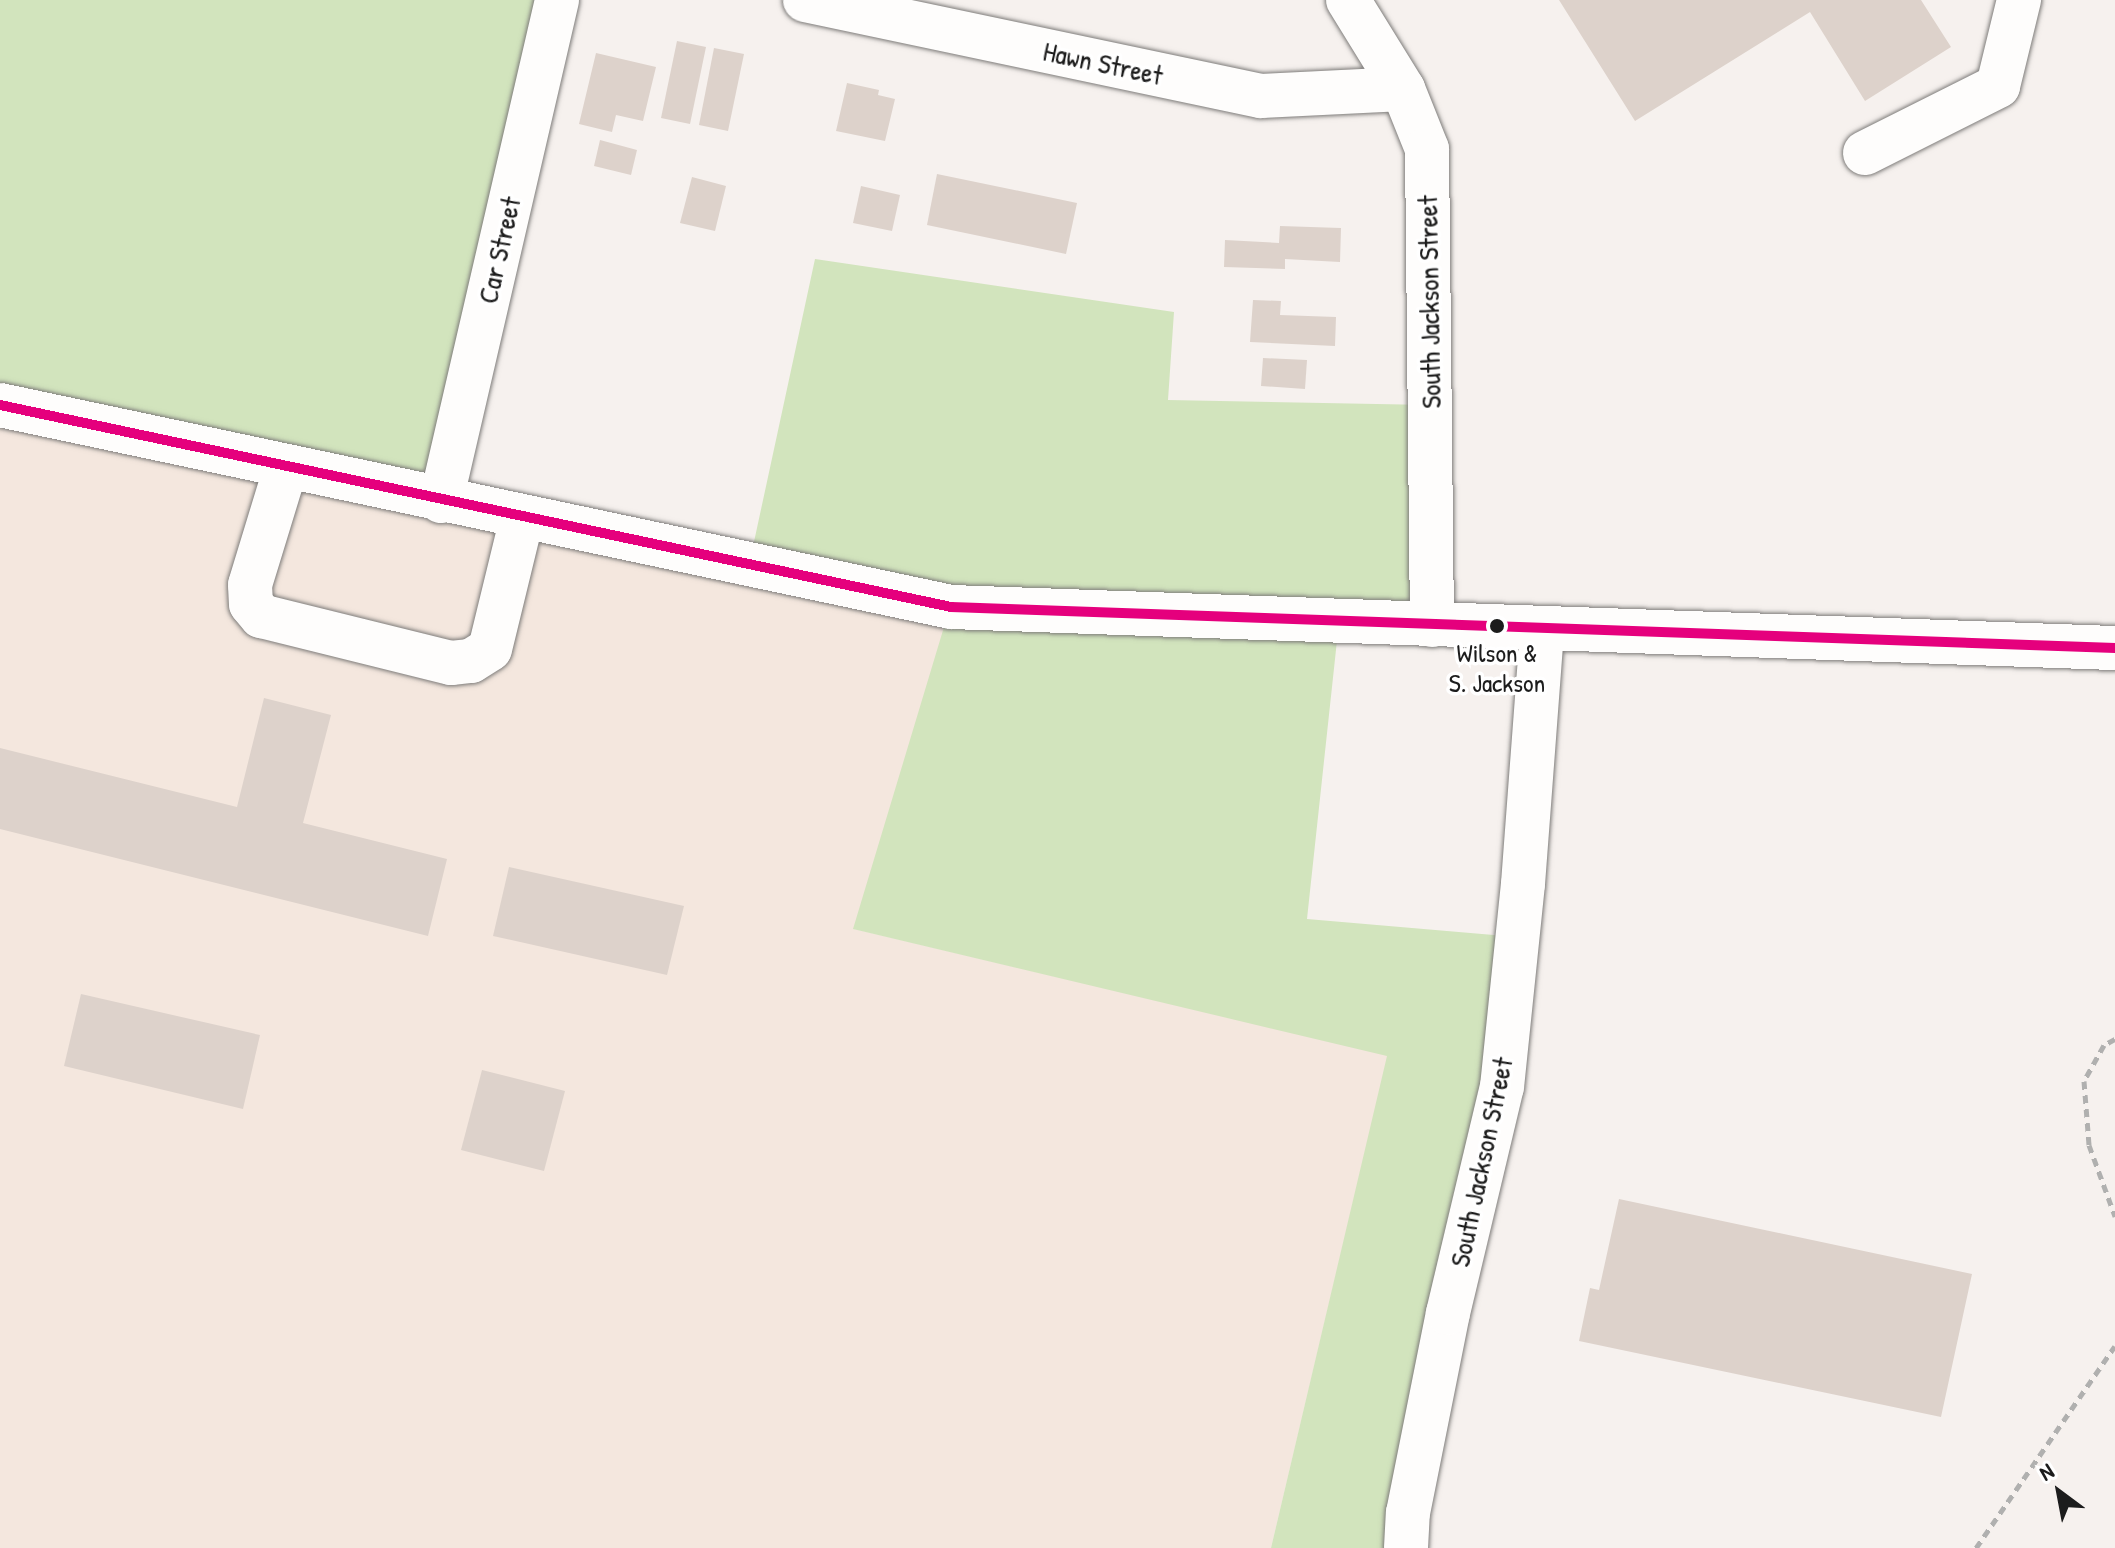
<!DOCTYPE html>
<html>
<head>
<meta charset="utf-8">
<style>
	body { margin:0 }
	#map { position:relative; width:2115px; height:1548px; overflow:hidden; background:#f6f1ee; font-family:"Patrick Hand",sans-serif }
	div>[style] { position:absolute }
	.built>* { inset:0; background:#f4e7de }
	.green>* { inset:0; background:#d2e4bd }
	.building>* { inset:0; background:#ddd2cb }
	.path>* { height:5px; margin-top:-2.5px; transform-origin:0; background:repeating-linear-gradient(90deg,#b0b0af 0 8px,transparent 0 14px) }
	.roads { filter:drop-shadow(0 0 2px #7e7c7a) drop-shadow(0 0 2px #7e7c7a) }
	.minor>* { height:44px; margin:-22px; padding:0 22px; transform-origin:22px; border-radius:22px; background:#fefdfc }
	.major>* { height:44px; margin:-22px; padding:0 22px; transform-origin:22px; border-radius:22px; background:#fefdfc }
	.bus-1>* { height:10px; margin:-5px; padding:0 5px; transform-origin:5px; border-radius:5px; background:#e5007d }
	.dots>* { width:22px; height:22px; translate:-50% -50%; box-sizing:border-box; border:4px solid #fff; border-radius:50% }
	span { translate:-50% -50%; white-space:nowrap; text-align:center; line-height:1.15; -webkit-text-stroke:7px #fff; paint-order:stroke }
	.bus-label { font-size:26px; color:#1c1c1c }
	.street-label { font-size:28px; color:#1c1c1c }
	.north { position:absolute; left:2019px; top:1452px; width:80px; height:80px; -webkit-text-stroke:6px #fff; paint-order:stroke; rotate:328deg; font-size:22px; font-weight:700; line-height:32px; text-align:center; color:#1c1c1c }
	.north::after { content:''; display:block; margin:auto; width:28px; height:36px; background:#1c1c1c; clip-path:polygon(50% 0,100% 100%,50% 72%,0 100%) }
</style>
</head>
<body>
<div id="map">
	<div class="built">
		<i style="clip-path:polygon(0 405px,951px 607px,854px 929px,1388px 1055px,1271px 1548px,0 1548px)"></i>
	</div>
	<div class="green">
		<i style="clip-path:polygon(0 0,557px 0,441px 501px,0 405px)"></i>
		<i style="clip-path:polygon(815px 259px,1174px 312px,1168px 400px,1430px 405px,1432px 625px,1339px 622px,1307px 919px,1517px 937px,1406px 1548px,1271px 1548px,1387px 1056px,853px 929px,950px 607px,749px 565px)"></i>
	</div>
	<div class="building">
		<i style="clip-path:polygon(1559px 0,1921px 0,1951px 47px,1865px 101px,1810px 12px,1635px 121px)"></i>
		<i style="clip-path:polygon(677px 41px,706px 47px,690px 124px,661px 118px)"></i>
		<i style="clip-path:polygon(714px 48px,744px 54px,728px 131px,699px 125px)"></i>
		<i style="clip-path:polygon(596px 53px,656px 67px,643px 121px,616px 115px,612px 132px,579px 124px)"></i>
		<i style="clip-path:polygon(847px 83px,879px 90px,878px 95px,895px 99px,885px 141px,836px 131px)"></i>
		<i style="clip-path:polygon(600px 140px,637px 150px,631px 175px,594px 166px)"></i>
		<i style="clip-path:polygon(937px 174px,1077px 203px,1066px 254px,927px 225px)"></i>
		<i style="clip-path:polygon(692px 177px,726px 186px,715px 231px,680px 223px)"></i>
		<i style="clip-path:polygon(861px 186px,900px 195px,892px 231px,853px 223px)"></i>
		<i style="clip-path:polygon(1280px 226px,1341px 228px,1340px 262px,1285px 259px,1285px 269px,1224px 267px,1225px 240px,1279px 243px)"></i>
		<i style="clip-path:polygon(1253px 300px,1281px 301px,1280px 315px,1336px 317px,1335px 346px,1250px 342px)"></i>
		<i style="clip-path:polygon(1263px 358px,1307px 360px,1305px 389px,1261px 386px)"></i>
		<i style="clip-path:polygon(264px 698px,331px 715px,303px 823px,447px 859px,428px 936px,0 829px,0 748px,237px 807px)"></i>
		<i style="clip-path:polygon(509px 867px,684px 906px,667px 975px,493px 936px)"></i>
		<i style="clip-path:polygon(81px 994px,260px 1035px,243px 1109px,64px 1066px)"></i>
		<i style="clip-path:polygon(482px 1070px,565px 1091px,544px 1171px,461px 1150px)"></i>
		<i style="clip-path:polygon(1619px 1199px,1972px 1274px,1941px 1417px,1579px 1341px,1590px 1288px,1599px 1290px)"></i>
	</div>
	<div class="path">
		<i style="left:2115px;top:1039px;width:13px;rotate:151deg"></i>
		<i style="left:2104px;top:1045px;width:41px;rotate:119.1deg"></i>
		<i style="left:2084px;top:1081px;width:64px;rotate:85.5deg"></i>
		<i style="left:2089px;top:1145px;width:76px;rotate:69.9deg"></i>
		<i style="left:1976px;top:1548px;width:245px;rotate:-55.5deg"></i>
	</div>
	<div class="roads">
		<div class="minor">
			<i style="left:805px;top:0;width:466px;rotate:11.9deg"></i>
			<i style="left:1261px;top:96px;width:142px;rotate:-2.8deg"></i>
			<i style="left:1348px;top:0;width:105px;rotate:58.3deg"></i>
			<i style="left:1403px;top:89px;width:65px;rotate:68.2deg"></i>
			<i style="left:1427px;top:149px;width:476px;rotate:89.4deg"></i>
			<i style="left:1865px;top:153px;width:149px;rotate:-26.7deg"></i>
			<i style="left:1998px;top:86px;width:89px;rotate:-76.3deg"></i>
			<i style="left:286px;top:467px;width:123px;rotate:107deg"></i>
			<i style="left:250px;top:585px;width:19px;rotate:87deg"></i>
			<i style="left:251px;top:604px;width:16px;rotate:50deg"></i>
			<i style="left:261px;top:616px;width:196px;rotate:13.9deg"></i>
			<i style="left:451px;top:663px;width:20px;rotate:-6deg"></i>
			<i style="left:471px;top:661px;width:22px;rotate:-32deg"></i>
			<i style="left:490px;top:649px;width:135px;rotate:-76.3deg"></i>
			<i style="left:441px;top:501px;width:514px;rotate:-76.96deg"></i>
			<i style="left:1406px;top:1548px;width:35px;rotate:-87deg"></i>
			<i style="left:1408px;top:1513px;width:204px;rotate:-78.7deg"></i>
			<i style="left:1448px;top:1313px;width:232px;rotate:-76.6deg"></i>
			<i style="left:1502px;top:1087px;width:204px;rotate:-84.1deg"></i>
			<i style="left:1523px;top:884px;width:256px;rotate:-85.7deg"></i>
		</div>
		<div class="major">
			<i style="left:0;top:405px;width:972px;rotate:11.99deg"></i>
			<i style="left:951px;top:607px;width:1165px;rotate:2.02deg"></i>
		</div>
	</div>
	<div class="bus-1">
		<i style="left:0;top:405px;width:972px;rotate:11.99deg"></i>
		<i style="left:951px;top:607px;width:1165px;rotate:2.02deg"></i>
	</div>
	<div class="dots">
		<i style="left:1497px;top:626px;background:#1c1c1c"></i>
	</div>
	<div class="bus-label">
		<span style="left:1497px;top:668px">Wilson &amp;<br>S. Jackson</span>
	</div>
	<div class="street-label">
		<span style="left:1103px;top:63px;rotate:12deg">Hawn Street</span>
		<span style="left:499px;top:250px;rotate:-77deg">Car Street</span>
		<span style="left:1429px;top:302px;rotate:-91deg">South Jackson Street</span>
		<span style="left:1481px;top:1162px;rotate:-78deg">South Jackson Street</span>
	</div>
	<div class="north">N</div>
</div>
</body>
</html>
